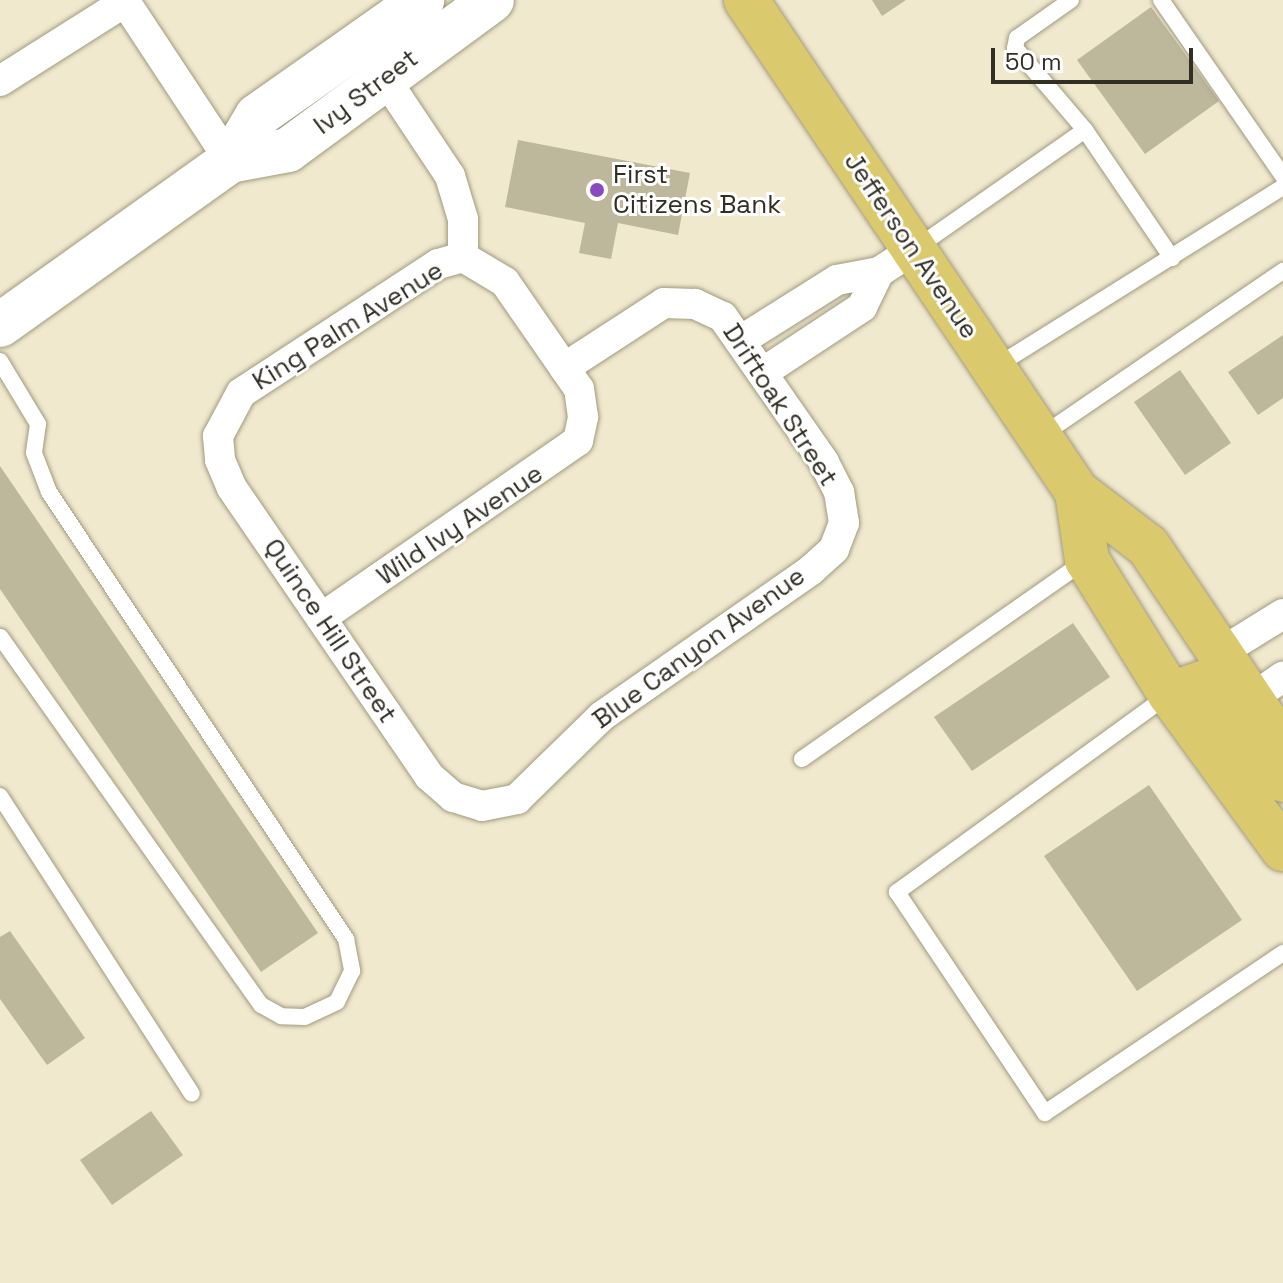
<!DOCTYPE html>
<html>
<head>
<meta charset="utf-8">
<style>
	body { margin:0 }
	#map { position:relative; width:1283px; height:1283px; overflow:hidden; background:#f0e9cd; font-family:"Space Grotesk",sans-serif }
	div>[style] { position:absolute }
	.building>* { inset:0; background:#bdb79c }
	.roads { filter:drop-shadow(0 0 2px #a09a80) drop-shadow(0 0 2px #a09a80) }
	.lane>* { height:16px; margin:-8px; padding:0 8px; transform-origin:8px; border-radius:8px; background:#fff }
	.street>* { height:30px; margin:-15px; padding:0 15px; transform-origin:15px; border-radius:15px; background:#fff }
	.secondary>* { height:44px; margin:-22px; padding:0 22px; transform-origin:22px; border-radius:22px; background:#fff }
	.primary>* { height:44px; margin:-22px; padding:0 22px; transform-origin:22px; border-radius:22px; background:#dac96d }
	.dots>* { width:22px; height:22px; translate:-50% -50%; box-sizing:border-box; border:4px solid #fff; border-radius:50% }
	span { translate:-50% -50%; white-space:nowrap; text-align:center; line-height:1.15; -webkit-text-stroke:6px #fff; paint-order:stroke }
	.street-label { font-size:26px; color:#312f24 }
	.poi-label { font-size:26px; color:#312f24 }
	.left { translate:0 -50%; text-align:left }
	.scale { position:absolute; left:991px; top:48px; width:202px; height:36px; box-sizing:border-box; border:4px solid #312f24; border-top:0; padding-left:10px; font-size:24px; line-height:28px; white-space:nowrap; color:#312f24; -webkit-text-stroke:6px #fff; paint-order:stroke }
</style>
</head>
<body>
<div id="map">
	<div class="building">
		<i style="clip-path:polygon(872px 0,906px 0,882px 16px)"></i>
		<i style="clip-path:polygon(1151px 7px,1219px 101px,1145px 154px,1077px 60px)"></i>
		<i style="clip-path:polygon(518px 140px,690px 173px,678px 235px,618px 223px,611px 259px,579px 253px,585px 223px,505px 207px)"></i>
		<i style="clip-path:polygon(1283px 335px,1283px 398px,1258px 415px,1228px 372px)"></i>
		<i style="clip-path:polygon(1180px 370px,1231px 443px,1185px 475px,1134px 402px)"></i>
		<i style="clip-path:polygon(0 466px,318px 933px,261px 972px,0 589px)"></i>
		<i style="clip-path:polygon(1073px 623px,1110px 677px,972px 771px,934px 717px)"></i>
		<i style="clip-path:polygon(1149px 785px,1242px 920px,1137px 991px,1044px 856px)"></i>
		<i style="clip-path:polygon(10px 931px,85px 1038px,47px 1065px,0 999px,0 937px)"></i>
		<i style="clip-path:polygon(151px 1111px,183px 1155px,112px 1205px,80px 1160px)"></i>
	</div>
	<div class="roads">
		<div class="lane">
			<i style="left:1071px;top:0;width:66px;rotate:144.9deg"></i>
			<i style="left:1017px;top:38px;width:10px;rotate:101deg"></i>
			<i style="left:1015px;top:48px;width:108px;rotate:49.5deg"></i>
			<i style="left:1085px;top:130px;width:155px;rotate:55.8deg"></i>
			<i style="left:1161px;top:0;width:214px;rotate:55.3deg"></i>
			<i style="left:916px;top:248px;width:206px;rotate:-34.9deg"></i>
			<i style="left:0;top:361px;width:74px;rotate:58.9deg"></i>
			<i style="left:38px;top:424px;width:29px;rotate:98deg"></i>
			<i style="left:34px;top:453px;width:42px;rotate:69deg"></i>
			<i style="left:49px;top:492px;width:537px;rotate:56.4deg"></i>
			<i style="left:346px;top:939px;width:33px;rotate:79deg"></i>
			<i style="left:352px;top:971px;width:34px;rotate:116deg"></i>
			<i style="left:337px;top:1002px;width:35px;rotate:155deg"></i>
			<i style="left:305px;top:1017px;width:24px;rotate:-178deg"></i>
			<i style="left:281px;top:1016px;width:23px;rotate:-151deg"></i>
			<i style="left:261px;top:1005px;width:451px;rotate:-125.3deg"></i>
			<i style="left:995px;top:367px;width:340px;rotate:-32deg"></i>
			<i style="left:1041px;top:436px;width:293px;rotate:-34.3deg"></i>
			<i style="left:1167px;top:696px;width:334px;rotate:144deg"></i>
			<i style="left:897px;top:892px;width:266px;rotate:56.2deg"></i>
			<i style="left:1045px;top:1113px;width:287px;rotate:-33.9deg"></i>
			<i style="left:802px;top:759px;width:347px;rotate:-35deg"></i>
			<i style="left:0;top:796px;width:354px;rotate:57.2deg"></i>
		</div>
		<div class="street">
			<i style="left:124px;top:0;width:193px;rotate:56.6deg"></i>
			<i style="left:384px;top:77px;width:119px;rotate:56.3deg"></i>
			<i style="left:450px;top:176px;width:45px;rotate:73.2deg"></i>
			<i style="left:463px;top:219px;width:38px;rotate:90deg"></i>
			<i style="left:0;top:81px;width:148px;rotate:-32.3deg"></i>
			<i style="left:463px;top:257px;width:26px;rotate:164deg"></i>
			<i style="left:438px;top:264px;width:235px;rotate:146.8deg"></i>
			<i style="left:241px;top:393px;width:49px;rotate:118.1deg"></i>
			<i style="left:218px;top:436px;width:24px;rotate:85deg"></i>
			<i style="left:220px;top:460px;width:30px;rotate:67deg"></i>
			<i style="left:232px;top:488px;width:349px;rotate:55.6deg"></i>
			<i style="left:429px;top:776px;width:32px;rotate:41deg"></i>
			<i style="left:453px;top:797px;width:30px;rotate:17deg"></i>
			<i style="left:482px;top:806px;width:36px;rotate:-11deg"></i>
			<i style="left:517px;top:799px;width:119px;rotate:-44.3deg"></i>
			<i style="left:602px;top:716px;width:255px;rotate:-34.9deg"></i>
			<i style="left:811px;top:570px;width:31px;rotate:-42deg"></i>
			<i style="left:834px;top:549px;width:28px;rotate:-69deg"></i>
			<i style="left:844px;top:523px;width:31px;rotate:-99deg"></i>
			<i style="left:839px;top:492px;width:34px;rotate:-117deg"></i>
			<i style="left:824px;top:462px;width:177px;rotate:-124.9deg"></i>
			<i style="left:723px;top:317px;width:31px;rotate:-155deg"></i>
			<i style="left:695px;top:304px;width:31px;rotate:-178deg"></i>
			<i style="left:664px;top:303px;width:119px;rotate:147deg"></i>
			<i style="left:740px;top:341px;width:115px;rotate:-32.2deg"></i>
			<i style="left:837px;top:280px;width:43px;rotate:-10.8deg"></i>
			<i style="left:879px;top:272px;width:40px;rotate:-32.9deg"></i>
			<i style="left:762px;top:373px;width:120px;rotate:-33.4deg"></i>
			<i style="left:862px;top:307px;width:39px;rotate:-64deg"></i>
			<i style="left:321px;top:618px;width:312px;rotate:-34.6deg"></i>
			<i style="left:578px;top:441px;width:25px;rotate:-78deg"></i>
			<i style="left:583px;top:417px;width:28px;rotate:-98deg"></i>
			<i style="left:579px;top:389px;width:130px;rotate:-124.7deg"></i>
			<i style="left:505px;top:282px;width:49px;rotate:-149.2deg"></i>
			<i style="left:1220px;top:653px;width:74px;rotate:-31.8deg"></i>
			<i style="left:1251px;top:699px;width:39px;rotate:-35deg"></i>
		</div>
		<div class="secondary">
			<i style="left:230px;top:161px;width:59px;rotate:-10.7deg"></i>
			<i style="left:288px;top:150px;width:253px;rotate:-36.3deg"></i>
			<i style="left:0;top:325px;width:282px;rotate:-35.5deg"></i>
			<i style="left:230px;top:161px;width:52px;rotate:-59deg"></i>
			<i style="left:257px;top:116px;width:202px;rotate:-35.1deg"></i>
		</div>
		<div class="primary">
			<i style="left:746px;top:0;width:593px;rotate:56.07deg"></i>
			<i style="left:1077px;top:492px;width:89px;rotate:37.3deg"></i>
			<i style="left:1148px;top:546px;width:242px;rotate:56.1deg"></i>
			<i style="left:1077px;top:492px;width:69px;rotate:81.6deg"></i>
			<i style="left:1087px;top:560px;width:158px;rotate:58.2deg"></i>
			<i style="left:1170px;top:694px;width:192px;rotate:53.9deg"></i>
			<i style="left:1170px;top:694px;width:34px;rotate:-19deg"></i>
			<i style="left:1202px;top:683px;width:110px;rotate:53.1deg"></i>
			<i style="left:1268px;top:771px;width:17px;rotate:31deg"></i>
		</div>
	</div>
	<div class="dots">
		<i style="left:597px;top:190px;background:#8a4abf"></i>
	</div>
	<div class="street-label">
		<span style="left:366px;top:92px;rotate:-37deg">Ivy Street</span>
		<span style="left:911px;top:246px;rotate:56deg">Jefferson Avenue</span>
		<span style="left:348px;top:326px;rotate:-32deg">King Palm Avenue</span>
		<span style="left:780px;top:405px;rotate:57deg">Driftoak Street</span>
		<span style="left:460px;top:525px;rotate:-34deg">Wild Ivy Avenue</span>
		<span style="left:330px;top:631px;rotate:56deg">Quince Hill Street</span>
		<span style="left:699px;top:648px;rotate:-36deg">Blue Canyon Avenue</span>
	</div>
	<div class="poi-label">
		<span class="left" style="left:613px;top:190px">First<br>Citizens Bank</span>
	</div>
	<div class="scale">50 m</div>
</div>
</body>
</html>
